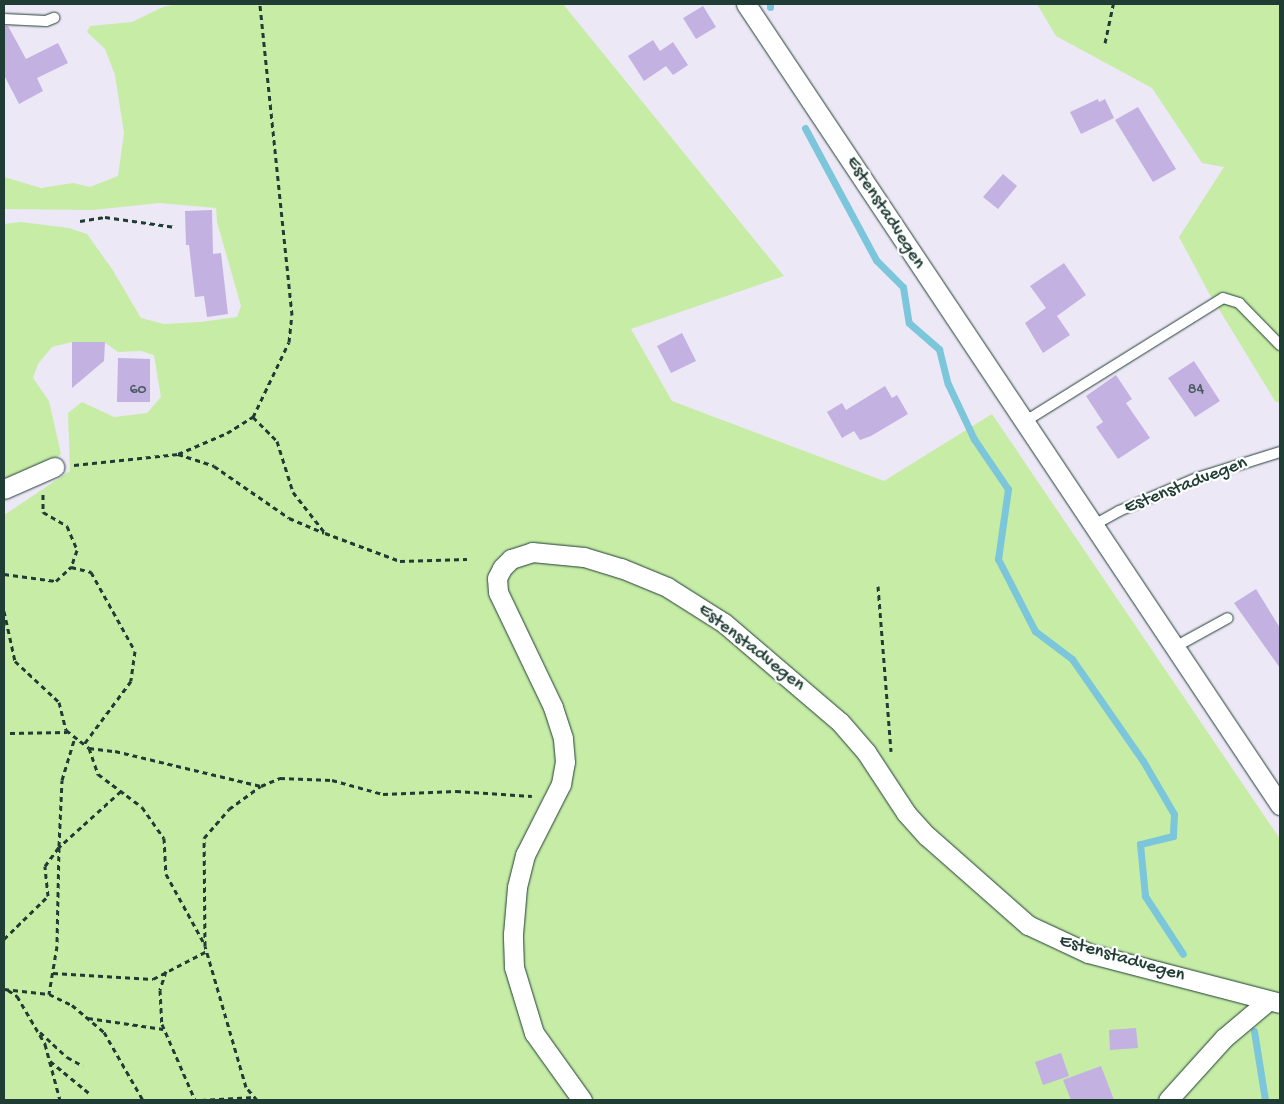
<!DOCTYPE html>
<html>
<head>
<meta charset="utf-8">
<style>
	body { margin:0 }
	#map { position:relative; width:1284px; height:1104px; overflow:hidden; background:#ede8f6; font-family:"Gochi Hand",sans-serif }
	div>[style] { position:absolute }
	.green>* { inset:0; background:#c6eca6 }
	.stream>* { height:7px; margin:-3.5px; padding:0 3.5px; transform-origin:3.5px; border-radius:3.5px; background:#7bc6db }
	.building>* { inset:0; background:#c2b1e1 }
	.path>* { height:3px; margin-top:-1.5px; transform-origin:0; background:repeating-linear-gradient(90deg,#1f3d34 0 5px,transparent 0 9px) }
	.roads { filter:drop-shadow(0 0 1px #1f3d34) drop-shadow(0 0 1px #1f3d34) }
	.lane>* { height:10px; margin:-5px; padding:0 5px; transform-origin:5px; border-radius:5px; background:#fff }
	.street>* { height:19px; margin:-9.5px; padding:0 9.5px; transform-origin:9.5px; border-radius:9.5px; background:#fff }
	span { translate:-50% -50%; white-space:nowrap; text-align:center; line-height:1.15; -webkit-text-stroke:4.5px #fff; paint-order:stroke }
	.number-label { font-size:16px; color:#485a5f }
	.number-label span { -webkit-text-stroke-width:0 }
	.street-label { font-size:19px; color:#1f3d34 }
	.frame { position:absolute; inset:0; border:5px solid #1f3d34; pointer-events:none }
</style>
</head>
<body>
<div id="map">
	<div class="green">
		<i style="clip-path:polygon(178px 4px,563px 4px,784px 276px,631px 329px,672px 401px,884px 481px,992px 414px,1280px 839px,1280px 1100px,4px 1100px,4px 515px,70px 471px,68px 413px,82px 402px,114px 417px,147px 413px,161px 397px,154px 355px,141px 351px,118px 352px,104px 342px,72px 342px,52px 347px,38px 364px,33px 378px,49px 401px,61px 454px,50px 464px,4px 482px,4px 224px,21px 222px,69px 228px,87px 234px,112px 269px,141px 318px,164px 324px,200px 322px,237px 317px,241px 306px,217px 222px,216px 208px,159px 203px,93px 210px,4px 209px,4px 177px,41px 188px,73px 183px,90px 187px,118px 176px,124px 133px,115px 75px,105px 49px,87px 32px,90px 26px,132px 22px,163px 7px)"></i>
		<i style="clip-path:polygon(1037px 4px,1280px 4px,1280px 403px,1275px 401px,1209px 293px,1179px 237px,1224px 167px,1202px 163px,1152px 88px,1056px 36px)"></i>
	</div>
	<div class="stream">
		<i style="left:770px;top:4px;width:3px;rotate:90deg"></i>
		<i style="left:805px;top:128px;width:150px;rotate:61.7deg"></i>
		<i style="left:876px;top:260px;width:38px;rotate:45deg"></i>
		<i style="left:903px;top:287px;width:36px;rotate:81deg"></i>
		<i style="left:909px;top:323px;width:40px;rotate:41deg"></i>
		<i style="left:939px;top:349px;width:36px;rotate:76deg"></i>
		<i style="left:948px;top:384px;width:61px;rotate:64.7deg"></i>
		<i style="left:974px;top:439px;width:60px;rotate:55.8deg"></i>
		<i style="left:1008px;top:489px;width:71px;rotate:98.1deg"></i>
		<i style="left:998px;top:559px;width:81px;rotate:62.8deg"></i>
		<i style="left:1035px;top:631px;width:46px;rotate:37.1deg"></i>
		<i style="left:1072px;top:659px;width:124px;rotate:55.2deg"></i>
		<i style="left:1143px;top:761px;width:61px;rotate:59.7deg"></i>
		<i style="left:1174px;top:814px;width:22px;rotate:93deg"></i>
		<i style="left:1173px;top:836px;width:34px;rotate:166deg"></i>
		<i style="left:1140px;top:844px;width:52px;rotate:84.5deg"></i>
		<i style="left:1145px;top:896px;width:69px;rotate:56.8deg"></i>
		<i style="left:1254px;top:1031px;width:70px;rotate:80.9deg"></i>
	</div>
	<div class="building">
		<i style="clip-path:polygon(703px 6px,716px 27px,696px 39px,683px 18px)"></i>
		<i style="clip-path:polygon(4px 26px,8px 26px,26px 59px,58px 43px,68px 63px,37px 78px,43px 91px,19px 104px,4px 75px)"></i>
		<i style="clip-path:polygon(653px 40px,660px 51px,673px 42px,688px 65px,673px 75px,666px 66px,644px 81px,628px 56px)"></i>
		<i style="clip-path:polygon(1098px 99px,1099px 102px,1105px 99px,1114px 118px,1081px 134px,1070px 112px)"></i>
		<i style="clip-path:polygon(1138px 107px,1176px 169px,1153px 182px,1115px 120px)"></i>
		<i style="clip-path:polygon(1003px 174px,1017px 186px,998px 209px,983px 197px)"></i>
		<i style="clip-path:polygon(212px 210px,213px 254px,221px 253px,228px 314px,207px 317px,204px 296px,195px 297px,189px 245px,186px 245px,185px 211px)"></i>
		<i style="clip-path:polygon(1064px 263px,1086px 295px,1057px 316px,1070px 335px,1043px 353px,1025px 323px,1046px 308px,1030px 286px)"></i>
		<i style="clip-path:polygon(682px 333px,696px 361px,671px 373px,657px 346px)"></i>
		<i style="clip-path:polygon(72px 342px,105px 342px,104px 361px,72px 388px)"></i>
		<i style="clip-path:polygon(118px 358px,150px 359px,150px 402px,117px 402px)"></i>
		<i style="clip-path:polygon(1194px 361px,1220px 401px,1195px 417px,1168px 378px)"></i>
		<i style="clip-path:polygon(1116px 375px,1132px 399px,1126px 403px,1150px 438px,1118px 459px,1096px 427px,1103px 422px,1086px 396px)"></i>
		<i style="clip-path:polygon(885px 386px,892px 398px,897px 395px,908px 414px,871px 436px,860px 440px,854px 431px,842px 438px,827px 412px,842px 403px,846px 410px)"></i>
		<i style="clip-path:polygon(1256px 589px,1280px 628px,1280px 668px,1234px 603px)"></i>
		<i style="clip-path:polygon(1136px 1028px,1138px 1048px,1110px 1050px,1109px 1030px)"></i>
		<i style="clip-path:polygon(1061px 1053px,1069px 1076px,1043px 1085px,1035px 1062px)"></i>
		<i style="clip-path:polygon(1101px 1066px,1114px 1100px,1071px 1100px,1063px 1080px)"></i>
	</div>
	<div class="path">
		<i style="left:1105px;top:43px;width:40px;rotate:-78deg"></i>
		<i style="left:80px;top:221px;width:25px;rotate:-9deg"></i>
		<i style="left:105px;top:217px;width:71px;rotate:8.1deg"></i>
		<i style="left:253px;top:417px;width:34px;rotate:45deg"></i>
		<i style="left:277px;top:441px;width:53px;rotate:72.6deg"></i>
		<i style="left:293px;top:492px;width:52px;rotate:52deg"></i>
		<i style="left:325px;top:533px;width:80px;rotate:20.5deg"></i>
		<i style="left:400px;top:561px;width:67px;rotate:-1.7deg"></i>
		<i style="left:178px;top:454px;width:38px;rotate:18deg"></i>
		<i style="left:214px;top:466px;width:91px;rotate:34.7deg"></i>
		<i style="left:289px;top:518px;width:38px;rotate:23deg"></i>
		<i style="left:74px;top:465px;width:105px;rotate:-6deg"></i>
		<i style="left:178px;top:454px;width:53px;rotate:-23.2deg"></i>
		<i style="left:227px;top:433px;width:31px;rotate:-32deg"></i>
		<i style="left:253px;top:417px;width:83px;rotate:-64.4deg"></i>
		<i style="left:289px;top:342px;width:27px;rotate:-84deg"></i>
		<i style="left:292px;top:315px;width:313px;rotate:-95.9deg"></i>
		<i style="left:43px;top:494px;width:18px;rotate:90deg"></i>
		<i style="left:43px;top:512px;width:28px;rotate:30deg"></i>
		<i style="left:67px;top:526px;width:26px;rotate:67deg"></i>
		<i style="left:77px;top:550px;width:18px;rotate:109deg"></i>
		<i style="left:4px;top:574px;width:52px;rotate:7.7deg"></i>
		<i style="left:56px;top:581px;width:21px;rotate:-43deg"></i>
		<i style="left:71px;top:567px;width:21px;rotate:14deg"></i>
		<i style="left:91px;top:572px;width:90px;rotate:60.9deg"></i>
		<i style="left:135px;top:651px;width:30px;rotate:98deg"></i>
		<i style="left:131px;top:681px;width:79px;rotate:126.7deg"></i>
		<i style="left:878px;top:586px;width:166px;rotate:85.5deg"></i>
		<i style="left:4px;top:611px;width:51px;rotate:77.6deg"></i>
		<i style="left:15px;top:661px;width:60px;rotate:43deg"></i>
		<i style="left:59px;top:702px;width:29px;rotate:76deg"></i>
		<i style="left:66px;top:730px;width:29px;rotate:38deg"></i>
		<i style="left:89px;top:748px;width:28px;rotate:71deg"></i>
		<i style="left:98px;top:774px;width:55px;rotate:36.9deg"></i>
		<i style="left:142px;top:807px;width:38px;rotate:55deg"></i>
		<i style="left:164px;top:838px;width:36px;rotate:87deg"></i>
		<i style="left:166px;top:874px;width:81px;rotate:61.2deg"></i>
		<i style="left:10px;top:733px;width:57px;rotate:-1deg"></i>
		<i style="left:89px;top:748px;width:26px;rotate:7deg"></i>
		<i style="left:115px;top:751px;width:150px;rotate:13.5deg"></i>
		<i style="left:121px;top:791px;width:84px;rotate:137.9deg"></i>
		<i style="left:59px;top:847px;width:99px;rotate:91.2deg"></i>
		<i style="left:57px;top:946px;width:49px;rotate:99.5deg"></i>
		<i style="left:49px;top:994px;width:25px;rotate:26deg"></i>
		<i style="left:72px;top:1005px;width:42px;rotate:40.2deg"></i>
		<i style="left:104px;top:1032px;width:78px;rotate:60.2deg"></i>
		<i style="left:59px;top:846px;width:66px;rotate:-87.4deg"></i>
		<i style="left:62px;top:780px;width:45px;rotate:-73.2deg"></i>
		<i style="left:4px;top:939px;width:62px;rotate:-44.3deg"></i>
		<i style="left:48px;top:896px;width:30px;rotate:-96deg"></i>
		<i style="left:45px;top:866px;width:24px;rotate:-54deg"></i>
		<i style="left:166px;top:971px;width:20px;rotate:108deg"></i>
		<i style="left:160px;top:990px;width:34px;rotate:87deg"></i>
		<i style="left:162px;top:1024px;width:83px;rotate:66.5deg"></i>
		<i style="left:53px;top:973px;width:100px;rotate:3.4deg"></i>
		<i style="left:153px;top:979px;width:61px;rotate:-27.4deg"></i>
		<i style="left:4px;top:989px;width:45px;rotate:6.3deg"></i>
		<i style="left:8px;top:990px;width:11px;rotate:34deg"></i>
		<i style="left:17px;top:996px;width:56px;rotate:59.7deg"></i>
		<i style="left:45px;top:1044px;width:58px;rotate:75deg"></i>
		<i style="left:88px;top:1018px;width:76px;rotate:8.3deg"></i>
		<i style="left:40px;top:1032px;width:37px;rotate:43deg"></i>
		<i style="left:67px;top:1057px;width:18px;rotate:29deg"></i>
		<i style="left:50px;top:1061px;width:50px;rotate:39.4deg"></i>
		<i style="left:201px;top:1100px;width:53px;rotate:-3.2deg"></i>
		<i style="left:257px;top:1100px;width:17px;rotate:-130deg"></i>
		<i style="left:246px;top:1087px;width:147px;rotate:-106.2deg"></i>
		<i style="left:205px;top:946px;width:108px;rotate:-90.5deg"></i>
		<i style="left:204px;top:838px;width:38px;rotate:-49deg"></i>
		<i style="left:229px;top:809px;width:39px;rotate:-36deg"></i>
		<i style="left:261px;top:786px;width:21px;rotate:-23deg"></i>
		<i style="left:280px;top:778px;width:52px;rotate:2.2deg"></i>
		<i style="left:332px;top:780px;width:53px;rotate:15.4deg"></i>
		<i style="left:383px;top:794px;width:73px;rotate:-2.4deg"></i>
		<i style="left:456px;top:791px;width:76px;rotate:3.8deg"></i>
	</div>
	<div class="roads">
		<div class="lane">
			<i style="left:4px;top:19px;width:42px;rotate:2.7deg"></i>
			<i style="left:46px;top:21px;width:9px;rotate:-21deg"></i>
			<i style="left:1024px;top:422px;width:234px;rotate:-31.9deg"></i>
			<i style="left:1223px;top:298px;width:17px;rotate:17deg"></i>
			<i style="left:1239px;top:303px;width:59px;rotate:45.7deg"></i>
			<i style="left:1094px;top:525px;width:29px;rotate:-29deg"></i>
			<i style="left:1119px;top:511px;width:85px;rotate:-22.9deg"></i>
			<i style="left:1197px;top:478px;width:87px;rotate:-17.4deg"></i>
			<i style="left:1175px;top:647px;width:60px;rotate:-28.7deg"></i>
		</div>
		<div class="street">
			<i style="left:746px;top:4px;width:963px;rotate:56.31deg"></i>
			<i style="left:4px;top:489px;width:55px;rotate:-23.7deg"></i>
			<i style="left:582px;top:1100px;width:82px;rotate:-125.6deg"></i>
			<i style="left:534px;top:1033px;width:69px;rotate:-106.9deg"></i>
			<i style="left:514px;top:967px;width:33px;rotate:-92deg"></i>
			<i style="left:513px;top:934px;width:47px;rotate:-85.1deg"></i>
			<i style="left:517px;top:887px;width:33px;rotate:-76deg"></i>
			<i style="left:525px;top:855px;width:80px;rotate:-63.1deg"></i>
			<i style="left:561px;top:784px;width:22px;rotate:-80deg"></i>
			<i style="left:565px;top:762px;width:24px;rotate:-95deg"></i>
			<i style="left:563px;top:738px;width:33px;rotate:-108deg"></i>
			<i style="left:553px;top:707px;width:127px;rotate:-115.6deg"></i>
			<i style="left:498px;top:592px;width:14px;rotate:-94deg"></i>
			<i style="left:497px;top:578px;width:11px;rotate:-63deg"></i>
			<i style="left:502px;top:568px;width:13px;rotate:-45deg"></i>
			<i style="left:511px;top:559px;width:22px;rotate:-18deg"></i>
			<i style="left:532px;top:552px;width:52px;rotate:5.5deg"></i>
			<i style="left:584px;top:557px;width:39px;rotate:17deg"></i>
			<i style="left:621px;top:568px;width:50px;rotate:22.4deg"></i>
			<i style="left:667px;top:587px;width:67px;rotate:32.3deg"></i>
			<i style="left:724px;top:623px;width:153px;rotate:40.5deg"></i>
			<i style="left:840px;top:722px;width:40px;rotate:49deg"></i>
			<i style="left:866px;top:752px;width:73px;rotate:56.7deg"></i>
			<i style="left:906px;top:813px;width:31px;rotate:48deg"></i>
			<i style="left:927px;top:836px;width:135px;rotate:41.4deg"></i>
			<i style="left:1028px;top:925px;width:66px;rotate:25deg"></i>
			<i style="left:1088px;top:953px;width:198px;rotate:14.6deg"></i>
			<i style="left:1168px;top:1100px;width:84px;rotate:-47.9deg"></i>
			<i style="left:1224px;top:1038px;width:57px;rotate:-40.1deg"></i>
		</div>
	</div>
	<div class="number-label">
		<span style="left:138px;top:391px">60</span>
		<span style="left:1196px;top:391px">84</span>
	</div>
	<div class="street-label">
		<span style="left:885px;top:213px;rotate:57deg">Estenstadvegen</span>
		<span style="left:1186px;top:486px;rotate:-21deg">Estenstadvegen</span>
		<span style="left:751px;top:648px;rotate:38deg">Estenstadvegen</span>
		<span style="left:1122px;top:959px;rotate:16deg">Estenstadvegen</span>
	</div>
	<div class="frame"></div>
</div>
</body>
</html>
